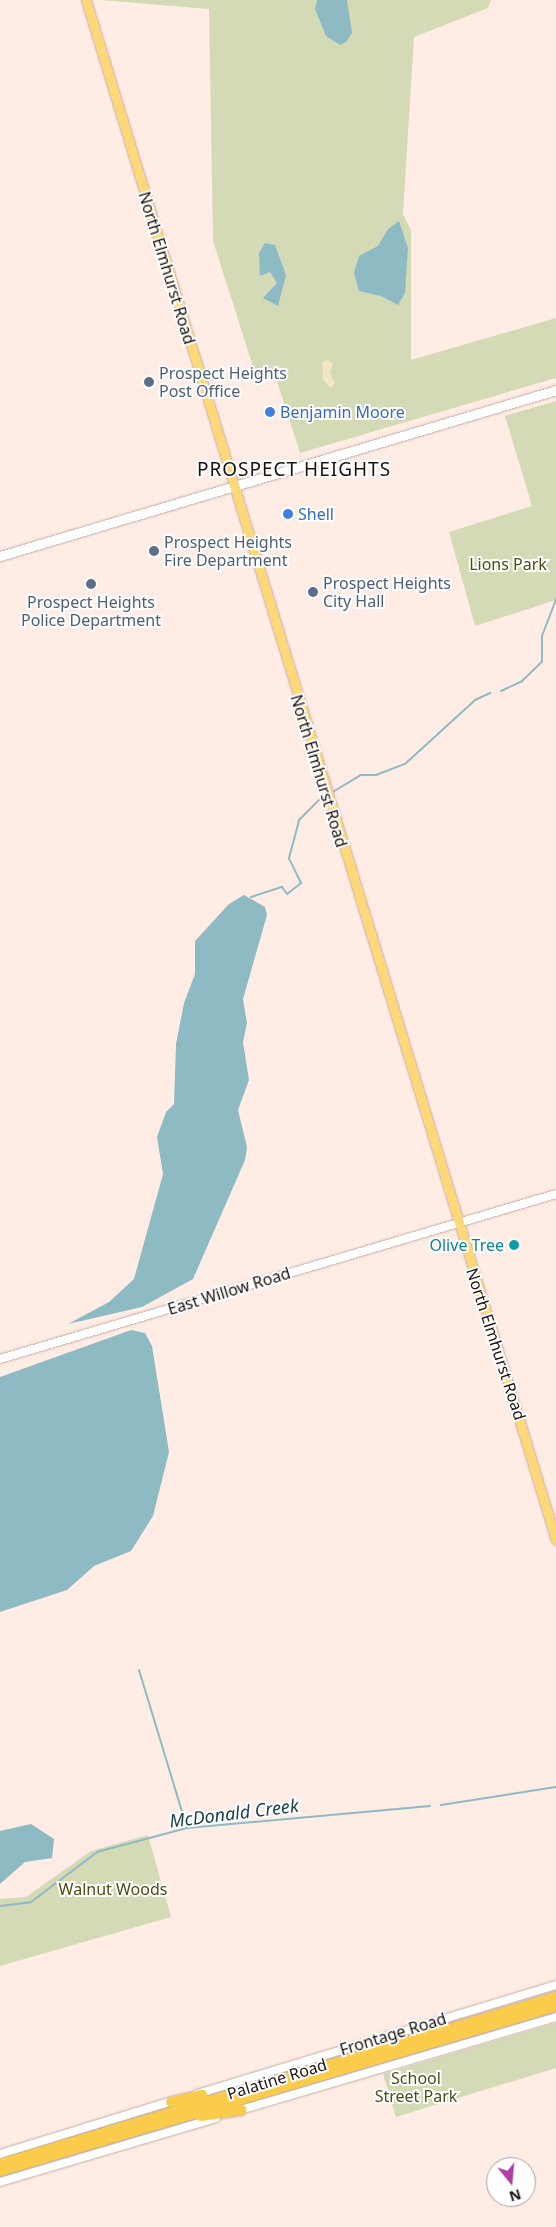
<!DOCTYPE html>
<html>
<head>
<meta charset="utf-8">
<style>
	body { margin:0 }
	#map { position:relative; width:556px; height:2227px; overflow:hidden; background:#ffece4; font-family:"Noto Sans",sans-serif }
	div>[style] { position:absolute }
	.green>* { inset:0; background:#d4d9b6 }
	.sand>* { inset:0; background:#f1e7c2 }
	.water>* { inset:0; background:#8ebbc3 }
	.stream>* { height:2px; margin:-1px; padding:0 1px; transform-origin:1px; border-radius:1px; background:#8ebbc3 }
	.roads { filter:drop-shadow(0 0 1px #c3aea3) drop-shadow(0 0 1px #c3aea3) }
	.tertiary>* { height:8px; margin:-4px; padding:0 4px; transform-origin:4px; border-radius:4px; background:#fff }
	.secondary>* { height:9px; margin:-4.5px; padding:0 4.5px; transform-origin:4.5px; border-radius:4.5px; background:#fff }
	.primary>* { height:9px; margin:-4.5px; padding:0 4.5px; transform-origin:4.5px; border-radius:4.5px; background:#fcd878 }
	.trunk>* { height:10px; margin:-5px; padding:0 5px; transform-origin:5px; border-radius:5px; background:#fbcb4b }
	.dots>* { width:14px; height:14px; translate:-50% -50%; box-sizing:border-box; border:2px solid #fff; border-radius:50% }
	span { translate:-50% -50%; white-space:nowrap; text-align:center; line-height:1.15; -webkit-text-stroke:4px #fff; paint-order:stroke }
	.street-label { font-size:16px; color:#19120e }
	.service-label { font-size:16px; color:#4e5e75 }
	.left { translate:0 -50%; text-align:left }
	.shop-label { font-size:16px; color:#366cbe }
	.park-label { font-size:16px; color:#4a4e14 }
	.culture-label { font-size:16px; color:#0d838f }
	.right { translate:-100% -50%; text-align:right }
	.water-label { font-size:18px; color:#184248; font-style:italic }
	.quarter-label { font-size:19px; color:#19120e; letter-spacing:1px }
	.north { position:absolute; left:486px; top:2157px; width:50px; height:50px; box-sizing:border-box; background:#fff; border:1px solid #a3a09f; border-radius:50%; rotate:163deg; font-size:14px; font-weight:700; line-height:20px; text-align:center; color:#19120e }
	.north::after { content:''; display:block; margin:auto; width:18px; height:22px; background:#ad40a0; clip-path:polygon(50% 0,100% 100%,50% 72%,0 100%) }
</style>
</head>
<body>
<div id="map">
	<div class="green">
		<i style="clip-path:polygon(101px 0,491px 0,488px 8px,414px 37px,403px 214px,411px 230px,411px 360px,556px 318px,556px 378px,300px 453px,274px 372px,256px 376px,213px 241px,209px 9px)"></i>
		<i style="clip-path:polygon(556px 401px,556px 600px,475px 626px,449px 532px,532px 506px,505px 416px)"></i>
		<i style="clip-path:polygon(148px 1835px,171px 1917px,0 1966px,0 1899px,26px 1897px,91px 1851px)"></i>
		<i style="clip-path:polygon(556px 2023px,556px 2068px,396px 2117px,383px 2074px)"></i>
	</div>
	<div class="sand">
		<i style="clip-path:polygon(327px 359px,333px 364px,330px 373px,335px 383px,330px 388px,323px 379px,322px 362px)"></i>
	</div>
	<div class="water">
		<i style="clip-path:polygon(317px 0,347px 0,352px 33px,346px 42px,340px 45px,326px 36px,315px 9px)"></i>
		<i style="clip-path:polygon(399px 221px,408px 248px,405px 293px,398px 305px,381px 296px,359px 291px,354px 273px,359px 256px,378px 246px,388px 229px)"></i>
		<i style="clip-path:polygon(265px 243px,275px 245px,286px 275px,278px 306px,263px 298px,277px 283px,270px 272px,260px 276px,259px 253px)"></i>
		<i style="clip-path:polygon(244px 895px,265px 907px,267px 915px,243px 999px,247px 1023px,243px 1042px,249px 1080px,238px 1110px,247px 1147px,245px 1160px,193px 1279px,142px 1307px,68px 1324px,109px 1302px,134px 1279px,163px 1174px,157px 1137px,166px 1112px,174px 1104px,176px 1044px,184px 1003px,195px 974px,195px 941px,229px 904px)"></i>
		<i style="clip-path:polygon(131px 1330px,145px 1333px,152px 1346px,169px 1452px,153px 1516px,131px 1551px,94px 1566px,67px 1590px,0 1612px,0 1377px)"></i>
		<i style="clip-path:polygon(31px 1824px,54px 1839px,52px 1858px,25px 1862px,0 1884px,0 1831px)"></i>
	</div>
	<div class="stream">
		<i style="left:501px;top:691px;width:23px;rotate:-25deg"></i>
		<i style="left:522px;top:681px;width:28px;rotate:-44deg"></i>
		<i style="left:542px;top:662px;width:26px;rotate:-90deg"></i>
		<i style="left:542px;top:636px;width:40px;rotate:-69deg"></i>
		<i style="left:331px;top:793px;width:35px;rotate:-31deg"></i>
		<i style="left:361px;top:775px;width:15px"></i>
		<i style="left:376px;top:775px;width:31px;rotate:-21deg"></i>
		<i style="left:405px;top:764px;width:95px;rotate:-42.4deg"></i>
		<i style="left:475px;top:700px;width:17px;rotate:-25deg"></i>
		<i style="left:251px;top:897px;width:33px;rotate:-18deg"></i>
		<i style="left:282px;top:887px;width:9px;rotate:54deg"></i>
		<i style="left:287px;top:894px;width:18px;rotate:-38deg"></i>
		<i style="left:301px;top:883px;width:28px;rotate:-116deg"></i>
		<i style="left:289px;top:858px;width:39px;rotate:-75deg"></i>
		<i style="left:299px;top:820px;width:33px;rotate:-45deg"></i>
		<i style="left:139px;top:1670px;width:165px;rotate:73.1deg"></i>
		<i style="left:441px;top:1805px;width:116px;rotate:-8.9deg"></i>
		<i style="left:0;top:1906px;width:31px;rotate:-7deg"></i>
		<i style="left:31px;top:1902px;width:83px;rotate:-37.1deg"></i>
		<i style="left:97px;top:1852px;width:93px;rotate:-14.9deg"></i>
		<i style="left:187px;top:1828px;width:244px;rotate:-5.2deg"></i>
	</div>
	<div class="roads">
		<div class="tertiary">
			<i style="left:0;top:1359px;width:580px;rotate:-16.53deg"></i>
			<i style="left:197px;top:2094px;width:375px;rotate:-16.9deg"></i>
			<i style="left:237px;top:2111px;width:333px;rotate:-16.4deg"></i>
			<i style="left:0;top:2154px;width:184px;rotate:-17.1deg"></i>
			<i style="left:0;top:2182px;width:225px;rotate:-16.5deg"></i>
		</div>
		<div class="secondary">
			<i style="left:0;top:556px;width:580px;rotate:-16.62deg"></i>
		</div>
		<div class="primary">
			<i style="left:86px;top:0;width:1610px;rotate:73.03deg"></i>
		</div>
		<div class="trunk">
			<i style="left:171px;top:2102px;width:32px;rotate:-13deg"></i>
			<i style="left:201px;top:2116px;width:41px;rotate:-8.3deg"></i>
			<i style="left:0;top:2164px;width:581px;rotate:-16.72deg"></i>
			<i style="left:0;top:2171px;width:580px;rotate:-16.53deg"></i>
		</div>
	</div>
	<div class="dots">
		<i style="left:149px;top:382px;background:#5c6f8a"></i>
		<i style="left:270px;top:412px;background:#3f7fe0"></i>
		<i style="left:288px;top:514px;background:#3f7fe0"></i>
		<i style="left:154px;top:551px;background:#5c6f8a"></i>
		<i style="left:91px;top:584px;background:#5c6f8a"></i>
		<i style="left:313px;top:592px;background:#5c6f8a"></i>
		<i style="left:514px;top:1245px;background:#0f9aa8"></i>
	</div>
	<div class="street-label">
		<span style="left:167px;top:268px;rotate:73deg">North Elmhurst Road</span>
		<span style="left:319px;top:771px;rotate:73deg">North Elmhurst Road</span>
		<span style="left:229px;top:1291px;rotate:-17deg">East Willow Road</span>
		<span style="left:496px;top:1344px;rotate:72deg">North Elmhurst Road</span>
		<span style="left:393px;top:2034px;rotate:-17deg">Frontage Road</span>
		<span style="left:277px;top:2079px;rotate:-17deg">Palatine Road</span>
	</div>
	<div class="service-label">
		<span class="left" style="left:159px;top:382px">Prospect Heights<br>Post Office</span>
		<span class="left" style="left:164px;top:551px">Prospect Heights<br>Fire Department</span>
		<span class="left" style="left:323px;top:592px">Prospect Heights<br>City Hall</span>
		<span style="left:91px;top:611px">Prospect Heights<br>Police Department</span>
	</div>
	<div class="shop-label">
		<span class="left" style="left:280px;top:412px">Benjamin Moore</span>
		<span class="left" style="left:298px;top:514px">Shell</span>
	</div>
	<div class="park-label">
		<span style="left:508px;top:564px">Lions Park</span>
		<span style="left:113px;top:1889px">Walnut Woods</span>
		<span style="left:416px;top:2087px">School<br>Street Park</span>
	</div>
	<div class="culture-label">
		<span class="right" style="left:504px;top:1245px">Olive Tree</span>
	</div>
	<div class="water-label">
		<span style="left:234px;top:1813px;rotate:-7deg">McDonald Creek</span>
	</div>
	<div class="quarter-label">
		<span style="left:294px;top:470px">PROSPECT HEIGHTS</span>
	</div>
	<div class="north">N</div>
</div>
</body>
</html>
